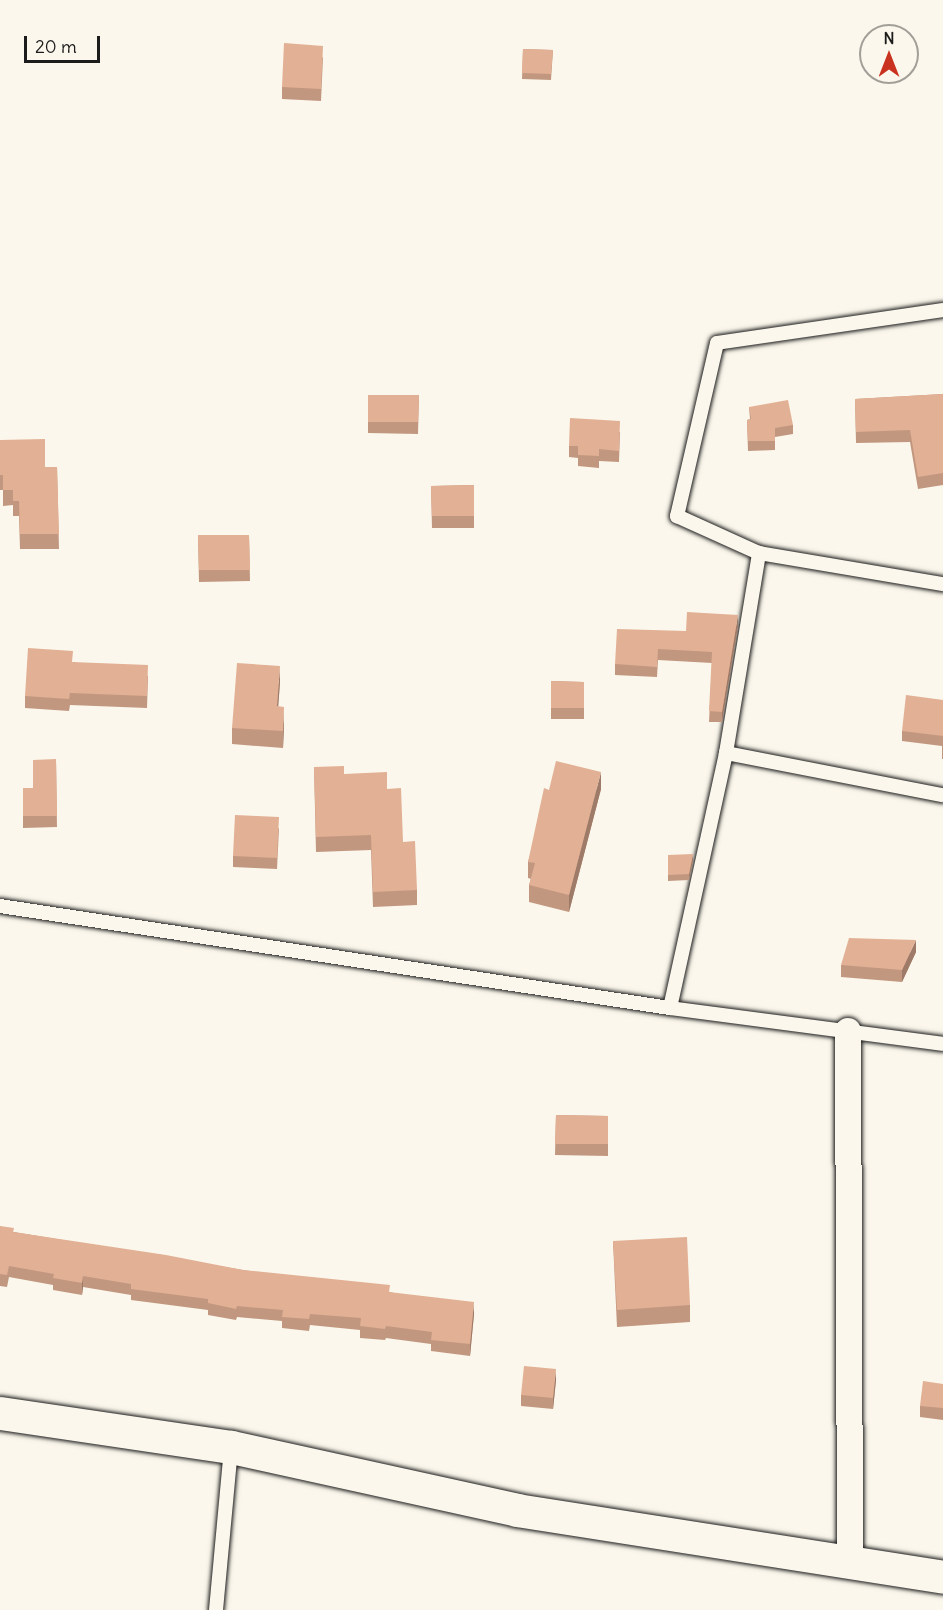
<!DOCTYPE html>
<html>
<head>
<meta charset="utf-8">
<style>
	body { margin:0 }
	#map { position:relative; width:943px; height:1610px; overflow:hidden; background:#fbf7ec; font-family:Delius,sans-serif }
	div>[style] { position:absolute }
	.roads { filter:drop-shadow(0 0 2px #1c1c1c) drop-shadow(0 0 2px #1c1c1c) }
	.lane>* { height:14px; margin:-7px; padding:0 7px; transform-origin:7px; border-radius:7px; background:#fbf7ec }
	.street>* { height:26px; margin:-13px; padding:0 13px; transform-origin:13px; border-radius:13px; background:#fbf7ec }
	.secondary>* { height:33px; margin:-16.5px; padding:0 16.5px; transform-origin:16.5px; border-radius:16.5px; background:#fbf7ec }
	.wall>* { inset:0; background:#c2977f }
	.shaded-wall>* { inset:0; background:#9e7b68 }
	.building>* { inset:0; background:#e2b094 }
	span { translate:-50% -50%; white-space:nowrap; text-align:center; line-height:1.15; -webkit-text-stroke:4.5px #fbf7ec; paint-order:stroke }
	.north { position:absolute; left:859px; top:24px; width:60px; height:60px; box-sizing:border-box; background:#fbf7ec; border:2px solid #a29f99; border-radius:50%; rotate:0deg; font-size:16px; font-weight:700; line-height:24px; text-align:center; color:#1c1c1c }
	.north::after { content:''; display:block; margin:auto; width:21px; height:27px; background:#c8321e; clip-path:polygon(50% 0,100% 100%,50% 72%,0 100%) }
	.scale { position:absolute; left:24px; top:36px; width:76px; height:27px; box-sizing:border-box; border:3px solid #1c1c1c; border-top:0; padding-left:8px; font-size:18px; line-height:21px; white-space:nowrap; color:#1c1c1c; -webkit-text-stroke:4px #fbf7ec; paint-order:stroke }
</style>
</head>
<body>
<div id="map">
	<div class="roads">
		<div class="lane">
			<i style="left:943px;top:310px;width:228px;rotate:171.7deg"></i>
			<i style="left:717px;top:343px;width:178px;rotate:103deg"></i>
			<i style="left:677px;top:516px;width:90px;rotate:24.3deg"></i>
			<i style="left:759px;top:553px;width:187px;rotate:9.6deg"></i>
			<i style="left:726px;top:753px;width:221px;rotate:11deg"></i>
			<i style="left:0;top:906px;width:678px;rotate:8.66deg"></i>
			<i style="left:670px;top:1008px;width:275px;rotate:7.5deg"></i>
			<i style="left:670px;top:1008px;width:261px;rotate:-77.6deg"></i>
			<i style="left:726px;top:753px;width:203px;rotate:-80.6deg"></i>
			<i style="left:216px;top:1610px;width:163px;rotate:-84.7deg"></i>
		</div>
		<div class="street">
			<i style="left:848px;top:1031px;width:531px;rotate:89.78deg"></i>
		</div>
		<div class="secondary">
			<i style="left:0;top:1413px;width:233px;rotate:8.4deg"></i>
			<i style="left:231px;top:1447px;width:293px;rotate:12.4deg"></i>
			<i style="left:517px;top:1510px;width:431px;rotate:8.9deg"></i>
		</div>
	</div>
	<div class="wall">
		<i style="clip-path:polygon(523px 49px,553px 50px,551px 80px,522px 79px)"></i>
		<i style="clip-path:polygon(323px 57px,321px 101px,282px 99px,282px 87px)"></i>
		<i style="clip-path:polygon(943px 394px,943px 485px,918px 489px,910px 442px,856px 443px,855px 399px)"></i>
		<i style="clip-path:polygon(368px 395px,419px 395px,418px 434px,368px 433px)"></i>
		<i style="clip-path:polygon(749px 407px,793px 425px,793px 434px,775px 437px,775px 450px,748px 451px,747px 420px,750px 419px)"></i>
		<i style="clip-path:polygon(620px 432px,619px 462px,599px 461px,599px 468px,578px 466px,578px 458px,569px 457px,569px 446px)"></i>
		<i style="clip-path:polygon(0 440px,45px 467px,57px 467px,59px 549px,20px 549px,19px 516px,13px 516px,13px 505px,3px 506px,3px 490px,0 490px)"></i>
		<i style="clip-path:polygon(474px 485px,474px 528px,432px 528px,431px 486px)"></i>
		<i style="clip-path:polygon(198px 535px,249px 535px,250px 581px,199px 582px)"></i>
		<i style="clip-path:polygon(738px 626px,722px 722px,709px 722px,712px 663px,658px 660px,657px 677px,615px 675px,615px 664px,686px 631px)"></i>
		<i style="clip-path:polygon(73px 662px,148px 676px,147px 708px,70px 705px,69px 711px,25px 708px,25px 696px)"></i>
		<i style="clip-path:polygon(551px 681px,584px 682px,584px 719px,551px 719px)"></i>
		<i style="clip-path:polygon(280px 682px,278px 707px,284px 724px,283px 748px,232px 744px,232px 728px)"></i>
		<i style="clip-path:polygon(943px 700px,943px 759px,942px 759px,942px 746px,902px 741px,902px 731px)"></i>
		<i style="clip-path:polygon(56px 759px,57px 827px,23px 828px,23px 788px,33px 788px)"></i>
		<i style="clip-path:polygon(314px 767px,344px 774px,387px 789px,417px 890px,417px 905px,373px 907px,371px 850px,316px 852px)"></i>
		<i style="clip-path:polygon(601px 789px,569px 912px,529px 902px,529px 885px,531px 879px,528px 878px,528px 862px,549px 790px)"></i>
		<i style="clip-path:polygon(279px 828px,277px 869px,233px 867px,233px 856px)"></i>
		<i style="clip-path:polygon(668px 855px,693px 860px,689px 880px,668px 881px)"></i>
		<i style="clip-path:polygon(916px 952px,902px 982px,841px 977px,841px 965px)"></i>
		<i style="clip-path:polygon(556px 1115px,608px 1116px,608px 1156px,555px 1155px)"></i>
		<i style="clip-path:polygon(0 1226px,14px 1232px,243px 1270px,390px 1292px,474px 1314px,470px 1356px,431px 1351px,431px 1344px,386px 1338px,385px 1340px,360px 1338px,360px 1330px,310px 1325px,309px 1331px,282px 1328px,282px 1321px,237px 1317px,236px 1320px,208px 1315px,208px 1310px,131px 1300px,131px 1295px,83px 1287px,82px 1295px,53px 1290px,53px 1285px,9px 1277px,7px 1287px,0 1286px)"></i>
		<i style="clip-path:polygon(613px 1241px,690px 1305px,690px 1322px,617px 1327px)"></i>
		<i style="clip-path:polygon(556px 1380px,553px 1409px,521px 1406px,521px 1395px)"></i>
		<i style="clip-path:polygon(943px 1384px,943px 1420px,920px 1417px,920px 1406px)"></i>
	</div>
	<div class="shaded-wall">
		<i style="clip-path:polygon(738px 615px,738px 626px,722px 722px,722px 712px)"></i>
		<i style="clip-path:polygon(280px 666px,280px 682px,277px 723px,277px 706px)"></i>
		<i style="clip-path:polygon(284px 707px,284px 724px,283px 748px,283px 731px)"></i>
		<i style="clip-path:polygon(601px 772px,601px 789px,569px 912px,569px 895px)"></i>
		<i style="clip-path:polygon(693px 854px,693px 860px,689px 880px,689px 874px)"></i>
		<i style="clip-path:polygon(916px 940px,916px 952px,902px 982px,902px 970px)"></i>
		<i style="clip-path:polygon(83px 1276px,83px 1287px,82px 1295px,82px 1283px)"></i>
		<i style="clip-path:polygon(474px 1302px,474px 1314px,470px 1356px,470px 1344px)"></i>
		<i style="clip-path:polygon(556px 1369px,556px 1380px,553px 1409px,553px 1398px)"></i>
	</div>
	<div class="building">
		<i style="clip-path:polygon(284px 43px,323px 46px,321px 89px,282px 87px)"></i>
		<i style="clip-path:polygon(523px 49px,553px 50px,551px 74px,522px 73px)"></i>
		<i style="clip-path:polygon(943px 394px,943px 473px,918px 477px,910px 430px,856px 432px,855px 399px)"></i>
		<i style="clip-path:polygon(368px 395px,419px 395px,418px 422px,368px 422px)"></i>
		<i style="clip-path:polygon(788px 400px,793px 425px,775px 428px,775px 441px,748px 441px,747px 420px,751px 419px,749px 407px)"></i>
		<i style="clip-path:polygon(570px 418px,620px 421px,619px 451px,599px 449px,599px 456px,578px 455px,578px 446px,569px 446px)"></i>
		<i style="clip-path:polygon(45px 439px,45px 467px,57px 467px,59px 534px,20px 534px,19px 501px,13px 501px,13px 490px,3px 490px,3px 475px,0 475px,0 440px)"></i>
		<i style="clip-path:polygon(474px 485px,474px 516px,432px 516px,431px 486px)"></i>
		<i style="clip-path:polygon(198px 535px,249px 535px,250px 570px,199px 570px)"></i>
		<i style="clip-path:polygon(687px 612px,738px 615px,722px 712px,709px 711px,712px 652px,658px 649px,657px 667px,615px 664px,617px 629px,686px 631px)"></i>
		<i style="clip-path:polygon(28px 648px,73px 651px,72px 662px,148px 665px,147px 696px,70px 693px,69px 699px,25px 696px)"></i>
		<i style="clip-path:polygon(237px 663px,280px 666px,277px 706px,284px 707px,283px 731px,232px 728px)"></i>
		<i style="clip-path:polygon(551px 681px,584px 682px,584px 708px,551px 708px)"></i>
		<i style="clip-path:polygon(906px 695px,943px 700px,943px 736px,902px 731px)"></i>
		<i style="clip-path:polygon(56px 759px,57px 816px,23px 816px,23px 788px,33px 788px,33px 760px)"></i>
		<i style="clip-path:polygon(556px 761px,601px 772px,569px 895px,529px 885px,535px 863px,528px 862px,544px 788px,549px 790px)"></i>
		<i style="clip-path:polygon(344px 766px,344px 774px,387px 772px,387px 789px,401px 788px,403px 842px,415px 841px,417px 890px,373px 892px,371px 835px,316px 837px,314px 767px)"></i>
		<i style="clip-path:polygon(235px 815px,279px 817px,277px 858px,233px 856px)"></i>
		<i style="clip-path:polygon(693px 854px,689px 874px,668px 875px,668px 855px)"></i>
		<i style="clip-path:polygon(849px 938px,916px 940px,902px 970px,841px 965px)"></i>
		<i style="clip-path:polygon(556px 1115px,608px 1116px,608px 1144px,555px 1144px)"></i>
		<i style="clip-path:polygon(0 1226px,14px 1228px,13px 1232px,166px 1255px,243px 1270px,390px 1285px,389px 1292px,474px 1302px,470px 1344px,431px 1340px,432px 1332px,386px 1326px,385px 1329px,360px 1326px,361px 1318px,310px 1314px,309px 1319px,282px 1317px,283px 1310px,237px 1306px,236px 1309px,208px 1303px,208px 1299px,131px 1289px,131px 1284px,83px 1276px,82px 1283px,53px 1278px,54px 1274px,9px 1266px,7px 1275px,0 1274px)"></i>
		<i style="clip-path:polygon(687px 1237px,690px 1305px,617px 1310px,613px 1241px)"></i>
		<i style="clip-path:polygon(524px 1366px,556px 1369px,553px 1398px,521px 1395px)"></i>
		<i style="clip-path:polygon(923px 1381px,943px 1384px,943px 1408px,920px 1406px)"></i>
	</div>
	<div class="north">N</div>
	<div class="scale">20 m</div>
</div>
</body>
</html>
